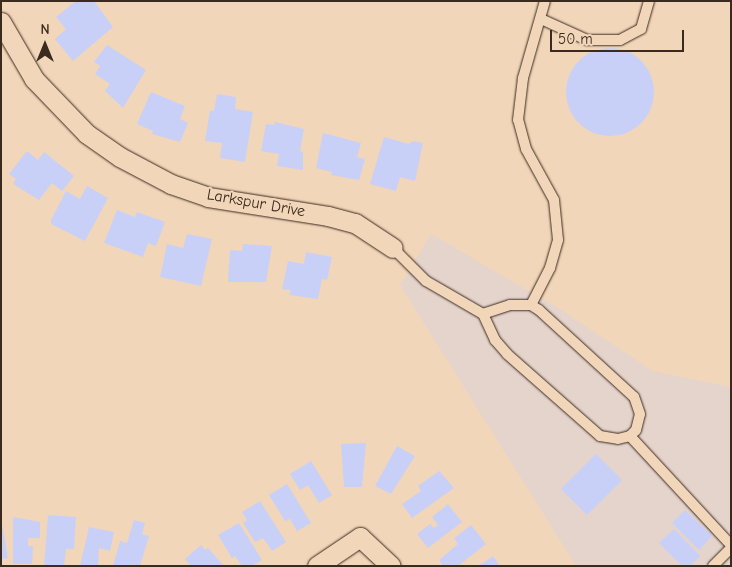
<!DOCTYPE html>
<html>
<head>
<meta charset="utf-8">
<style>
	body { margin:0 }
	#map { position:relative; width:732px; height:567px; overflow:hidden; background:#f2d6b9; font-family:"Comic Neue",sans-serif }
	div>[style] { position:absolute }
	.built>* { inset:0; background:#e5d4cc }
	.building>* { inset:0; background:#c8d0f8 }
	.round { border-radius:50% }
	.roads { filter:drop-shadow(0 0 1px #3b2a1e) drop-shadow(0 0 1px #3b2a1e) }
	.lane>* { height:10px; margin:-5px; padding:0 5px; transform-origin:5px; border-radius:5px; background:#f2d6b9 }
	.street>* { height:19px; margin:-9.5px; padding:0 9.5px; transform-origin:9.5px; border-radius:9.5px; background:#f2d6b9 }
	span { translate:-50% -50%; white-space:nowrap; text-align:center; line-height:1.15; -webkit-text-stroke:4px #f2d6b9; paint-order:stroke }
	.street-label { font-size:16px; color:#3b2a1e }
	.frame { position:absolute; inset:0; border:2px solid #3b2a1e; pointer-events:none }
	.north { position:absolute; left:20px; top:20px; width:50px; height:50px; -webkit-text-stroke:4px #f2d6b9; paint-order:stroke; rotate:0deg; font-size:14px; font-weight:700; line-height:20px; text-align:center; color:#3b2a1e }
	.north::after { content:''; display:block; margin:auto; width:18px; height:22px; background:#3b2a1e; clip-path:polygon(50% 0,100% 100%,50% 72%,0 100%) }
	.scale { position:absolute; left:550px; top:30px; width:134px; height:22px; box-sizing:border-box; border:2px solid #3b2a1e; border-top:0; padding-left:6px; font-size:15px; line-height:18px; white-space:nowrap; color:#3b2a1e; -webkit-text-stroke:4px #f2d6b9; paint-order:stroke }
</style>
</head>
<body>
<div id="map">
	<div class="built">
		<i style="clip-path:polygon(431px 234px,560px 309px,653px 371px,731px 387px,731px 566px,576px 566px,400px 285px)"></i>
	</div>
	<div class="building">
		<i style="clip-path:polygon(76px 1px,94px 1px,113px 27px,73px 61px,55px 39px,66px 29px,56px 17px)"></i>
		<i style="clip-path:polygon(107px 45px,146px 70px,123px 108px,105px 91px,110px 84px,95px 74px,100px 66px,94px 62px)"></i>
		<i class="round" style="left:566px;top:48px;width:88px;height:88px"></i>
		<i style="clip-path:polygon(151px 92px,185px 106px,180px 119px,188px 123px,180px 142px,152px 134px,153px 131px,137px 124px)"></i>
		<i style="clip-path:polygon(217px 94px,236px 97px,235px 109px,253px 112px,245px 162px,220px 158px,222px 143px,205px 141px,210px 110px,214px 111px)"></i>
		<i style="clip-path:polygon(275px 122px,304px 129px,300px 151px,303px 152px,303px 170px,277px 166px,279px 154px,261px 151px,266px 124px,274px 125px)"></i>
		<i style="clip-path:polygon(323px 133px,361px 143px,357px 157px,365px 159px,359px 180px,331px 175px,332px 172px,316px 168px)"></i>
		<i style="clip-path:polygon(384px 137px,409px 144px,413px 141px,423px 143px,415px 181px,400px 177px,396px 191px,370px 184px)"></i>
		<i style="clip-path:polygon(27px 151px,38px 160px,44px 152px,74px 176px,62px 191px,52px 183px,39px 200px,13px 184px,16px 179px,9px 174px)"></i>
		<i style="clip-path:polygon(87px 186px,108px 198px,85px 241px,51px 224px,51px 220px,66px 191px,80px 199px)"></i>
		<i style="clip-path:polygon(117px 210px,135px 217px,137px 212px,165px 222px,156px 246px,148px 243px,143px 257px,104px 243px)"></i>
		<i style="clip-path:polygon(187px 234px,212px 239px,201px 286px,160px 277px,167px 244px,183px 248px)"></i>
		<i style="clip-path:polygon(243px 244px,272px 246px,266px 282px,228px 282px,230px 250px,242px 251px)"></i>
		<i style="clip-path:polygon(306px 252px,332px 257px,327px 280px,322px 279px,318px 299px,289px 295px,291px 290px,282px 289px,288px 261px,304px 264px)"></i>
		<i style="clip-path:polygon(366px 443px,362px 487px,344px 487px,341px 444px)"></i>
		<i style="clip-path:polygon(397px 446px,415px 456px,391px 494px,375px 486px)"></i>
		<i style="clip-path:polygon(596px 454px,622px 480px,587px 515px,561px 489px)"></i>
		<i style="clip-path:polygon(311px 461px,332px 495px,319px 503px,308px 485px,300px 490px,290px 474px)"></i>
		<i style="clip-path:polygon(439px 471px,454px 488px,412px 518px,402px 504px,421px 491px,418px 486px)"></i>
		<i style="clip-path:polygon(287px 484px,311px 523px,297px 531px,290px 519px,285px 521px,269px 495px)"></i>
		<i style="clip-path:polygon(260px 501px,286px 542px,272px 551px,263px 538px,255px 542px,243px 523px,247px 520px,242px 512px)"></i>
		<i style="clip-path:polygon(448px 504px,462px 522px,428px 548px,417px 534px,430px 524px,434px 528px,438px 525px,432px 517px)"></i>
		<i style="clip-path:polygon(685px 510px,712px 536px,699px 550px,672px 523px)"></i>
		<i style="clip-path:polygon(48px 515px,76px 517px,74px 549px,66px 549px,64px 566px,44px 566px)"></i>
		<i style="clip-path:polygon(13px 517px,40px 522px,40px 538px,28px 538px,28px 546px,33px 546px,32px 564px,13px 564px)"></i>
		<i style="clip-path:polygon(1px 518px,8px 558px,1px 559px)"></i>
		<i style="clip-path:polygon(134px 520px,145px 523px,142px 534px,149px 536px,140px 566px,113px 566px,120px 541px,127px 543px)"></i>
		<i style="clip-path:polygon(239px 523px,262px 560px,252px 566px,242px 566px,235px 556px,232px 558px,218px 535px)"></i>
		<i style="clip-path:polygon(471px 525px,486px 544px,458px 566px,443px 566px,439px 560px,458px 544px,454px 538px)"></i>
		<i style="clip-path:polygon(89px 527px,114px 532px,110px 551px,99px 548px,98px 566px,80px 566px)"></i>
		<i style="clip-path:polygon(674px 529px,700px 556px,690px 566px,682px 566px,659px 543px)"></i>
		<i style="clip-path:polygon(201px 545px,205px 550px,208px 548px,224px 566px,191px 566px,185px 559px)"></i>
		<i style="clip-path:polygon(493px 556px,500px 566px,479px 566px)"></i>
	</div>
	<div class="roads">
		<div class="lane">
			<i style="left:541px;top:19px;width:51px;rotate:24.5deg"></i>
			<i style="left:587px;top:40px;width:33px"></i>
			<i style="left:620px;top:40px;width:24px;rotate:-28deg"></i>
			<i style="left:641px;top:29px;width:29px;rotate:-74deg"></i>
			<i style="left:393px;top:248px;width:47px;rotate:45deg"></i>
			<i style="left:426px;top:281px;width:66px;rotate:30.1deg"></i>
			<i style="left:483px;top:314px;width:29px;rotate:65deg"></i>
			<i style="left:495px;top:340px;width:18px;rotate:49deg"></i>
			<i style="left:507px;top:354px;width:124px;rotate:41.4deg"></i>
			<i style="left:600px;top:436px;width:18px;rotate:9deg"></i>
			<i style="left:618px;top:439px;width:12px;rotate:-14deg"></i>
			<i style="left:630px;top:436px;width:8px;rotate:-45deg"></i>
			<i style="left:636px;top:430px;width:16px;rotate:-76deg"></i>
			<i style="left:640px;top:414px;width:18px;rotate:-109deg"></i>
			<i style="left:634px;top:397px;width:129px;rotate:-137.5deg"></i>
			<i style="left:539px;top:310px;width:9px;rotate:-148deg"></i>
			<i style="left:531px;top:305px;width:21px;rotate:180deg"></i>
			<i style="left:510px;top:305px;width:28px;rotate:162deg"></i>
			<i style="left:531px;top:305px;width:42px;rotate:-62.8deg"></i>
			<i style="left:550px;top:268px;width:29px;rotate:-74deg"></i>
			<i style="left:558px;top:240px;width:40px;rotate:-95.7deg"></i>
			<i style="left:554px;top:200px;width:58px;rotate:-118.8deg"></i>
			<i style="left:526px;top:149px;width:30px;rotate:-105deg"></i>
			<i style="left:518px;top:120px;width:42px;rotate:-83.2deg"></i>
			<i style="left:523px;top:78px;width:80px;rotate:-74.1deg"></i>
			<i style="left:630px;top:436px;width:149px;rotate:47.2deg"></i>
			<i style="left:713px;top:566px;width:25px;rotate:-45deg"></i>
		</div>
		<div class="street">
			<i style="left:1px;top:22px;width:66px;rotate:59.9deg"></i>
			<i style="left:34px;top:79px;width:76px;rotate:46.1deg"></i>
			<i style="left:87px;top:134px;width:40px;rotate:34.9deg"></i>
			<i style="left:120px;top:157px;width:58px;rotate:27.9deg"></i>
			<i style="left:171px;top:184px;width:39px;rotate:19deg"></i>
			<i style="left:208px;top:197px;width:121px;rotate:9deg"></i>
			<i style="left:328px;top:216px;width:28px;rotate:15deg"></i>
			<i style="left:355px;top:223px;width:45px;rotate:33.3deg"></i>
			<i style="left:317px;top:566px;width:52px;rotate:-34deg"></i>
			<i style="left:360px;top:537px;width:42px;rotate:43.1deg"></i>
		</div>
	</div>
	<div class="street-label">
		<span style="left:256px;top:203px;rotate:10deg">Larkspur Drive</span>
	</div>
	<div class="frame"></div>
	<div class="north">N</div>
	<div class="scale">50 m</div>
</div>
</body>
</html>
